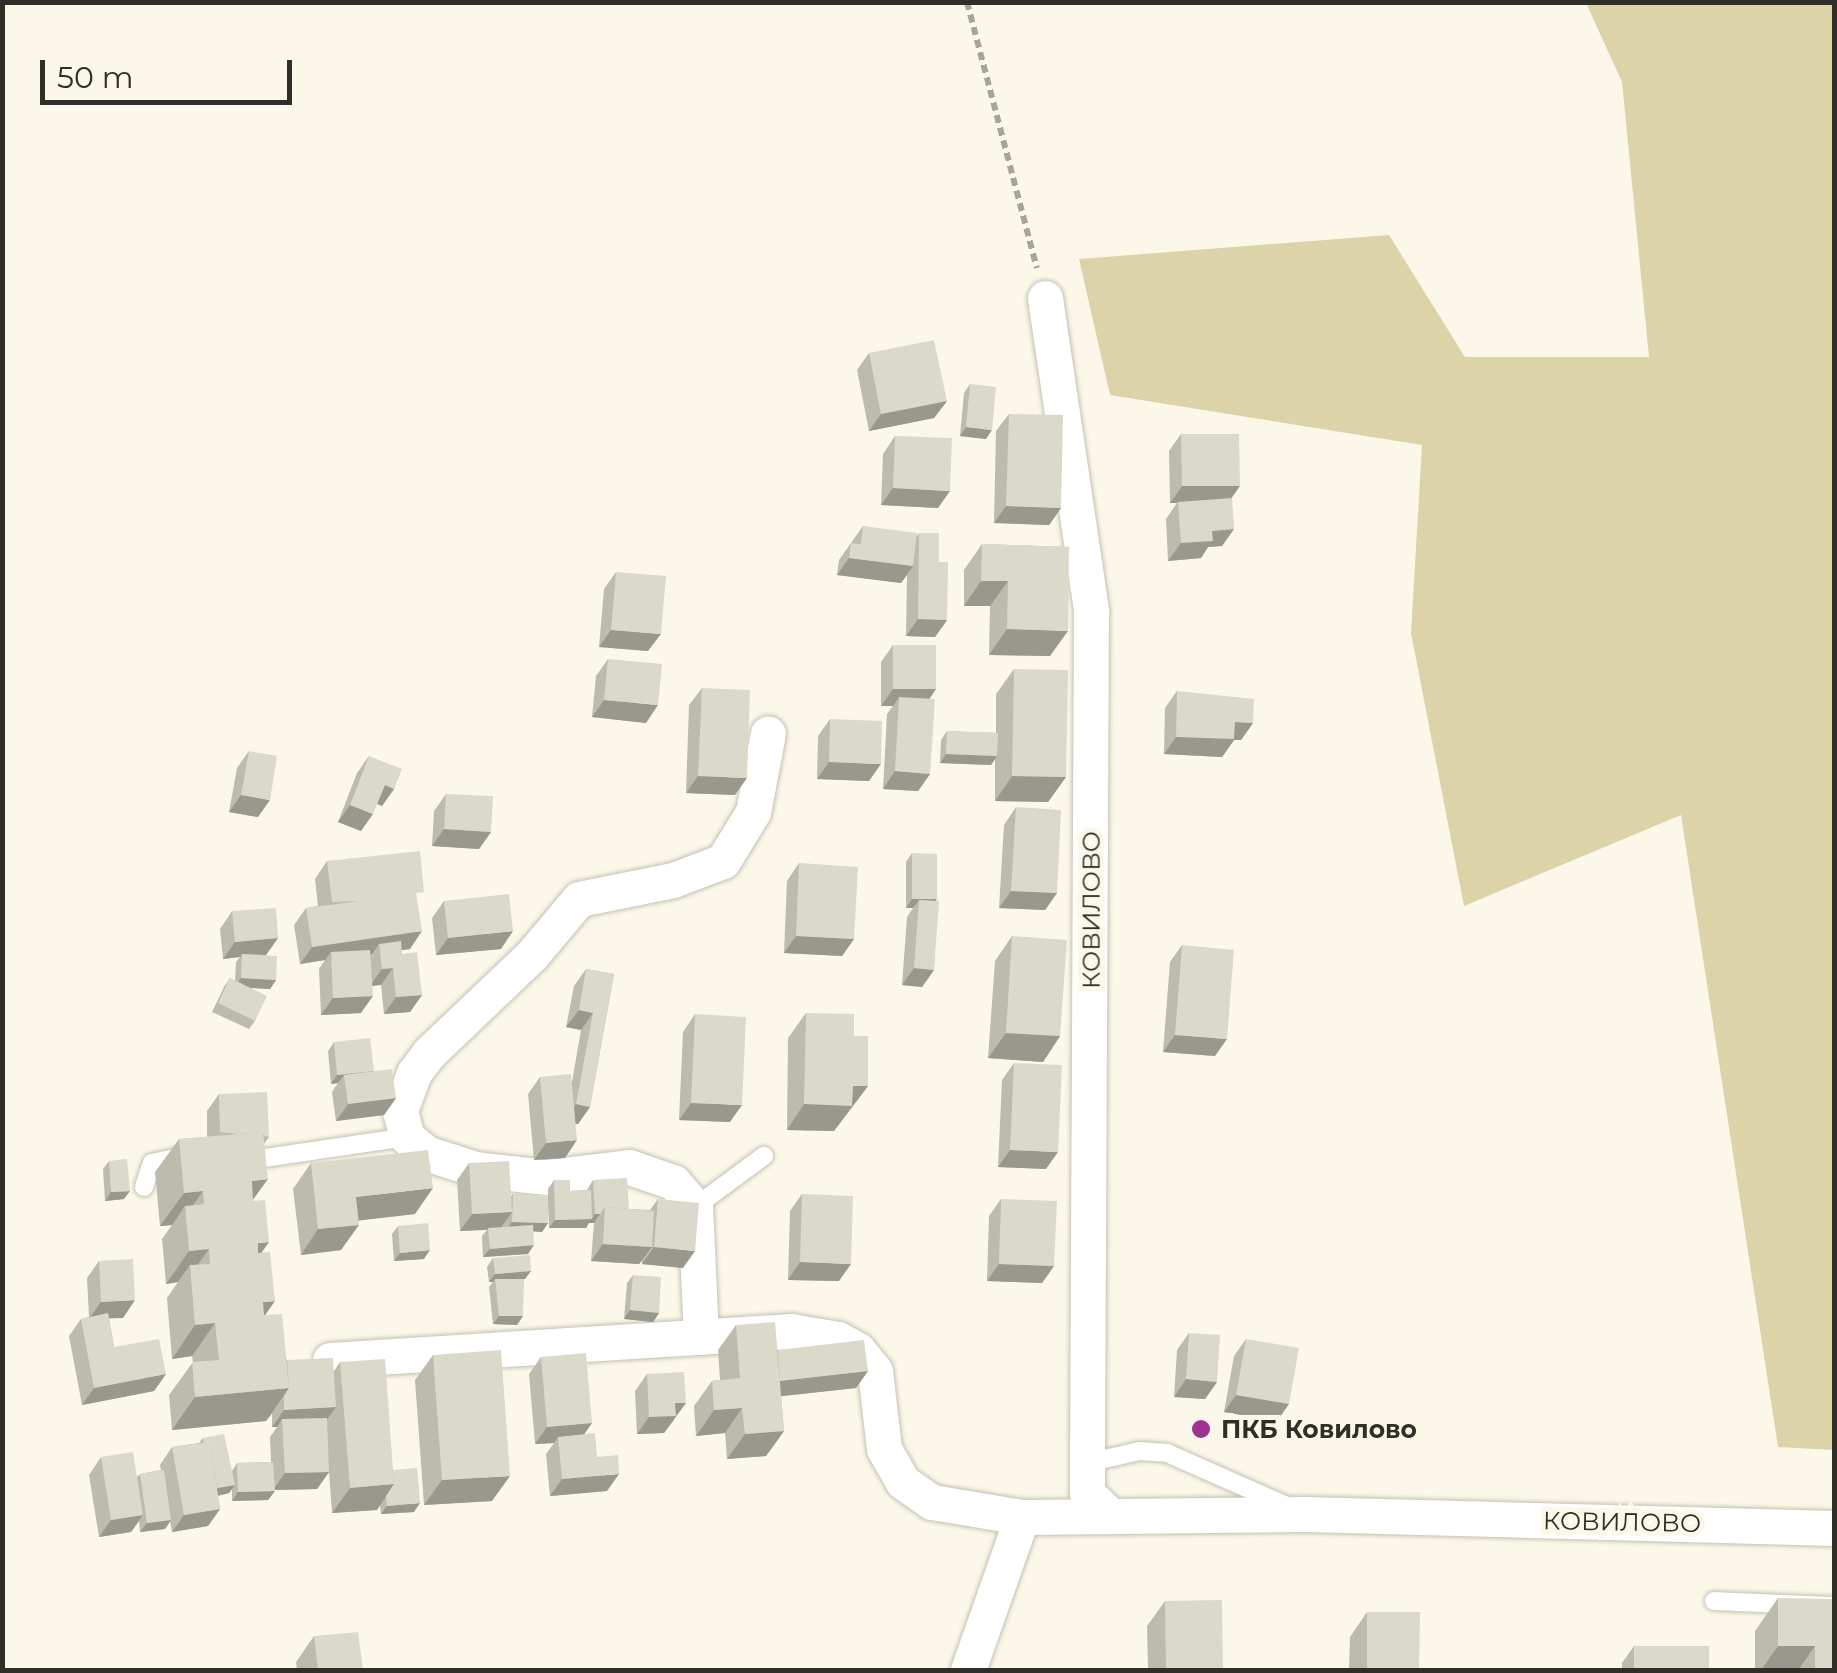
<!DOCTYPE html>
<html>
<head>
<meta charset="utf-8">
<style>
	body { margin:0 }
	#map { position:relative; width:1837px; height:1673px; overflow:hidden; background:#fbf8e9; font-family:Montserrat,sans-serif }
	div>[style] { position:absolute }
	.green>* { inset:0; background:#dcd4a8 }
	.path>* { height:6px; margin-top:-3px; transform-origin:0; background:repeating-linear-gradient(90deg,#a7a59a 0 8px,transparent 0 13px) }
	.roads { filter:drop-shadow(0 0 2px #c4c1b3) drop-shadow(0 0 2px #c4c1b3) }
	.lane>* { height:18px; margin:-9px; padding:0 9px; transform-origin:9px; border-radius:9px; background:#fff }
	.street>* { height:35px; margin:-17.5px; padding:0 17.5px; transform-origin:17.5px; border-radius:17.5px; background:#fff }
	.wall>* { inset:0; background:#bcbbae }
	.shaded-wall>* { inset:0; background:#99988d }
	.building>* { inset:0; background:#dbd9ca }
	.dots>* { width:28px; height:28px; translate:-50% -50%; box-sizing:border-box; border:5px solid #fbf8e9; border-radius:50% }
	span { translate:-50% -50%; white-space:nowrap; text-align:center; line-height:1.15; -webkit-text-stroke:10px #fbf8e9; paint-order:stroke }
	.street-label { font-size:25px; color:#2f2e29 }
	.poi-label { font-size:25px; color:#2f2e29; font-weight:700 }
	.left { translate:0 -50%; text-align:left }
	.frame { position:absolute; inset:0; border:5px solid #2f2e29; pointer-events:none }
	.scale { position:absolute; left:40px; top:60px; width:252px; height:45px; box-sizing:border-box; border:5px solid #2f2e29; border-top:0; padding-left:12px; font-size:30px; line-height:35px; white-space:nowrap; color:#2f2e29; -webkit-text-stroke:8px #fbf8e9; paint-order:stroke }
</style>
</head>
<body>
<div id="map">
	<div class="green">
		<i style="clip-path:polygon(1586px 3px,1834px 3px,1834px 1450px,1778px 1447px,1681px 815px,1464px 906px,1411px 633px,1422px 445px,1110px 395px,1079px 259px,1389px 235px,1465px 357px,1649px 357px,1622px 82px)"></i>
	</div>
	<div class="path">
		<i style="left:967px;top:2px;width:275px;rotate:75.3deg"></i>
	</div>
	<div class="roads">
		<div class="lane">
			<i style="left:244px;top:1161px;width:165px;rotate:-8.4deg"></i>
			<i style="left:144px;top:1187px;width:25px;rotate:-72deg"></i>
			<i style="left:152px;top:1163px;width:38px;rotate:-12deg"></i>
			<i style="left:695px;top:1207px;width:86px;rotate:-36.5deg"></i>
			<i style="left:1087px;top:1463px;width:54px;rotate:-12.8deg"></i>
			<i style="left:1140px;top:1451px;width:27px;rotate:4deg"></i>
			<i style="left:1167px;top:1453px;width:131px;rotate:23.8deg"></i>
			<i style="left:1714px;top:1601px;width:120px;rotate:2.4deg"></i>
		</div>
		<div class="street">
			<i style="left:1045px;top:298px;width:316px;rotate:81.6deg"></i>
			<i style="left:1091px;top:611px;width:852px;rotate:90.27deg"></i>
			<i style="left:1087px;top:1463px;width:30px;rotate:90deg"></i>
			<i style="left:1087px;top:1493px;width:33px;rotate:44deg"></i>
			<i style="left:701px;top:1337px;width:130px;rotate:-92.6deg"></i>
			<i style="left:695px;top:1207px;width:33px;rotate:-131deg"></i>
			<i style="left:673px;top:1182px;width:46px;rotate:-161.2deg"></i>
			<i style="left:629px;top:1167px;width:84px;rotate:173.1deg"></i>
			<i style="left:546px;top:1177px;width:71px;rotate:-173.6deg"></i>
			<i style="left:475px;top:1169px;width:52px;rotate:-161.9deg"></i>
			<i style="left:426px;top:1153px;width:25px;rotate:-140deg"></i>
			<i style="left:407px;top:1137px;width:27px;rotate:-105deg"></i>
			<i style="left:400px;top:1111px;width:40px;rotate:-69.8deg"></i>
			<i style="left:414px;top:1073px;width:25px;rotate:-53deg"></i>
			<i style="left:429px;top:1053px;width:142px;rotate:-43.6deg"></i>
			<i style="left:532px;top:955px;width:73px;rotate:-50deg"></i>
			<i style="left:579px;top:899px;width:96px;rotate:-11.4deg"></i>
			<i style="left:673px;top:880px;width:53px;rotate:-20.8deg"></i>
			<i style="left:723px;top:861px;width:57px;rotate:-58.5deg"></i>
			<i style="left:753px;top:812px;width:80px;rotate:-79.2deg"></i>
			<i style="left:330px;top:1360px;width:462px;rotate:-3.6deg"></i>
			<i style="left:791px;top:1331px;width:48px;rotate:9.7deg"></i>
			<i style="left:838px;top:1339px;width:23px;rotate:29deg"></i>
			<i style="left:858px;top:1350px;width:27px;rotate:51deg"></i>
			<i style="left:875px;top:1371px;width:79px;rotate:83.4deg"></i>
			<i style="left:884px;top:1449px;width:38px;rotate:60deg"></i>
			<i style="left:903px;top:1482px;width:35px;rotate:35deg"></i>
			<i style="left:932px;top:1502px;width:91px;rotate:9.5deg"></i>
			<i style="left:1022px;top:1517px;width:283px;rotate:-0.6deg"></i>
			<i style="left:1305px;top:1514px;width:529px;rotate:1.52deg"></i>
			<i style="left:968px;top:1670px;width:162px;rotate:-70.6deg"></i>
		</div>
	</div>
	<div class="wall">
		<i style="clip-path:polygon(869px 353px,947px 401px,934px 418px,869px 431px,857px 370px)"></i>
		<i style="clip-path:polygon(970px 384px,986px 439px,960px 436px,964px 393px)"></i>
		<i style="clip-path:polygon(1009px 414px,1061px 508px,1049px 525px,994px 523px,996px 431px)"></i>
		<i style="clip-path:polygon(1181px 434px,1231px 498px,1234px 529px,1222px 546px,1208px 547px,1201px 558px,1168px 561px,1166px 519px,1177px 503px,1170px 503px,1169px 451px)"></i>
		<i style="clip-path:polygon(895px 436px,938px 508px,881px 505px,883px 454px)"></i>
		<i style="clip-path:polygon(863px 526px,917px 536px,919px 533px,939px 562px,947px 620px,935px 637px,906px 636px,907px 575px,901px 583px,837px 575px,839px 560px)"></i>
		<i style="clip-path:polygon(982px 544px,1069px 547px,1050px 656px,989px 655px,990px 606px,964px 606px,964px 570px)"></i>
		<i style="clip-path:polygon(616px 572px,648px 651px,599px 647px,604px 589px)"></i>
		<i style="clip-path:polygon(893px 645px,936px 689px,929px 699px,930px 774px,918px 791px,883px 789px,887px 714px,893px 706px,881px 706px,881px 662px)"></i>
		<i style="clip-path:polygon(608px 659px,646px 723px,592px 717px,596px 676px)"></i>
		<i style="clip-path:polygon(1014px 669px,1066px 777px,1048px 802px,995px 801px,995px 759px,991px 765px,940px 763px,941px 740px,947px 731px,996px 733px,996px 694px)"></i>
		<i style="clip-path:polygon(702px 688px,735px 795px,686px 793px,689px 705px)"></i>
		<i style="clip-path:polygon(1177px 691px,1253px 723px,1241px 740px,1234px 740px,1222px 757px,1164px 754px,1165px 708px)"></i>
		<i style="clip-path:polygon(830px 719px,869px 781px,817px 779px,818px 736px)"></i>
		<i style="clip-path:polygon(249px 751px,258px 817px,229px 812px,237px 768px)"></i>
		<i style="clip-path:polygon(369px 756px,394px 789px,382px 806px,377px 804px,361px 831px,338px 822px,357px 773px)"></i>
		<i style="clip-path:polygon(446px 794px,491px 832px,479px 849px,432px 846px,434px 811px)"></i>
		<i style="clip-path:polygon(1016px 807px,1057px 893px,1045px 910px,999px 908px,1004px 825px)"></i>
		<i style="clip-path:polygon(912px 853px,936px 901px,934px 970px,922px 987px,902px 985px,907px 917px,913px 908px,906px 908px,906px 862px)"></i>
		<i style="clip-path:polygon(327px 861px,417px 902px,410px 949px,402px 950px,402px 954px,422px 995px,410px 1012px,384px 1014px,381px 985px,372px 986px,361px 1013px,321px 1015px,319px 969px,325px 960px,300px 964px,294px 925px,306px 908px,318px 906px,315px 879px)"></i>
		<i style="clip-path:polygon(799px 863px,854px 939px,842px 956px,784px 953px,787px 881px)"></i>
		<i style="clip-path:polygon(444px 901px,501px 949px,436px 955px,432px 918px)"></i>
		<i style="clip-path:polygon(232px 911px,278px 938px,266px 955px,276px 980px,270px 989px,249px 988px,255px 1021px,249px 1029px,212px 1012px,224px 987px,230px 978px,235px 981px,236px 962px,240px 957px,223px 959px,220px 929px)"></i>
		<i style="clip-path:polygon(1012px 936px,1060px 1036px,1043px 1062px,988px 1058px,995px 961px)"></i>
		<i style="clip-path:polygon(1182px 945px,1215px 1056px,1163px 1052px,1170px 962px)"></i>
		<i style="clip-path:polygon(586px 969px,614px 974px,590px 1107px,578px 1124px,575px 1123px,565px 1158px,534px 1160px,528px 1094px,540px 1077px,572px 1082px,581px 1030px,566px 1027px,574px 986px)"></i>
		<i style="clip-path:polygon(806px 1013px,854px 1036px,868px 1086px,834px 1131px,787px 1130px,788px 1038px)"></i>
		<i style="clip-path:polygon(695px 1014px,730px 1122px,679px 1120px,683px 1032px)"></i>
		<i style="clip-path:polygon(334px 1042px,374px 1071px,396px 1098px,384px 1115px,336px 1121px,332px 1092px,338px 1083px,331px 1084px,328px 1051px)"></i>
		<i style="clip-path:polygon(1014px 1063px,1046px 1169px,998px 1167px,1002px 1080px)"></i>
		<i style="clip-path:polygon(219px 1094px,269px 1137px,264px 1144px,253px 1199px,261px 1253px,265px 1315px,287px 1360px,334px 1371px,340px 1362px,414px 1512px,381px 1514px,380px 1505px,377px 1510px,332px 1513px,329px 1472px,317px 1489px,275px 1490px,268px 1500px,232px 1501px,232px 1489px,229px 1493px,218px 1496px,220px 1509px,208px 1526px,172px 1532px,170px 1521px,165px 1529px,140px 1532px,139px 1521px,131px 1532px,99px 1537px,89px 1475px,101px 1457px,137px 1477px,140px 1474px,161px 1470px,160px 1465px,172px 1447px,199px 1443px,203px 1438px,232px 1471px,237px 1463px,271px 1462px,270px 1437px,277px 1427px,272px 1427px,272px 1414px,266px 1421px,172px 1430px,169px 1395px,193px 1362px,192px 1356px,172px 1359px,167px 1298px,178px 1282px,166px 1284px,162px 1239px,172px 1225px,160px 1226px,155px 1172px,179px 1139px,207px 1137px,207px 1111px)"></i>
		<i style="clip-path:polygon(109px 1161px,124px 1199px,105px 1201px,103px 1169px)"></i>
		<i style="clip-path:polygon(311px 1163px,415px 1214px,359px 1220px,341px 1250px,301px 1255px,293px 1189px)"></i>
		<i style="clip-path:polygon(469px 1163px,511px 1196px,513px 1194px,548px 1195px,548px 1189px,554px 1180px,570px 1191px,587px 1190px,593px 1180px,629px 1209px,650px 1210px,658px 1199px,683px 1268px,642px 1264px,642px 1261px,639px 1264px,591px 1261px,594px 1223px,589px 1223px,586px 1228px,549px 1228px,548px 1202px,548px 1223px,542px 1232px,533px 1231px,528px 1254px,483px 1257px,482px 1236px,487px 1230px,460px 1231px,457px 1180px)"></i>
		<i style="clip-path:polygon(802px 1194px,839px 1281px,788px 1280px,790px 1211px)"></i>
		<i style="clip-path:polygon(1001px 1199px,1054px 1266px,1042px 1283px,987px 1281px,989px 1216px)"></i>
		<i style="clip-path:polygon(398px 1226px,424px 1259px,394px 1261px,392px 1234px)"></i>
		<i style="clip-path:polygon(493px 1258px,531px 1271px,524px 1279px,517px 1325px,493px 1324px,489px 1287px,493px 1282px,489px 1282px,487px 1267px)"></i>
		<i style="clip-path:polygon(99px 1261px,123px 1318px,109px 1318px,114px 1347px,166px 1374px,154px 1391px,82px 1405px,69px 1336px,81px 1319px,89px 1317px,87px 1278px)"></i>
		<i style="clip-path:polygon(633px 1275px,659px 1313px,653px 1322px,624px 1319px,627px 1283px)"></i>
		<i style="clip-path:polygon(736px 1325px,778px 1350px,868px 1371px,856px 1388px,781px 1396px,784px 1431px,766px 1456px,727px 1459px,725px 1433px,696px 1436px,694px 1406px,712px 1381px,720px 1380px,718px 1350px)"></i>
		<i style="clip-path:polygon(1189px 1333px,1217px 1382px,1205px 1399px,1174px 1397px,1177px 1350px)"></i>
		<i style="clip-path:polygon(1246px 1339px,1289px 1404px,1277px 1421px,1224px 1412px,1234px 1356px)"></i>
		<i style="clip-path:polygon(433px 1355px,492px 1501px,424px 1505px,415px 1380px)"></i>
		<i style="clip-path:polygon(541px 1357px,592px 1423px,584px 1434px,597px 1457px,607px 1491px,550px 1496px,546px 1454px,554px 1443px,535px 1444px,529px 1374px)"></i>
		<i style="clip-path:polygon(647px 1374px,674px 1420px,664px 1433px,637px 1434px,635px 1391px)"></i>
		<i style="clip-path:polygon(1778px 1598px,1834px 1670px,1755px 1670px,1755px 1631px)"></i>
		<i style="clip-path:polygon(1165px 1601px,1223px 1670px,1148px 1670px,1147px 1626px)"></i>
		<i style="clip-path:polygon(1367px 1612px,1419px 1670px,1349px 1670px,1350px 1637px)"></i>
		<i style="clip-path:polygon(314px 1636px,363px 1670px,297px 1670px,296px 1662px)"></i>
		<i style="clip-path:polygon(1634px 1646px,1709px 1670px,1622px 1670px,1622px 1663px)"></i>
	</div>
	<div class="shaded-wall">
		<i style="clip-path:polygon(947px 401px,934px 418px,869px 431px,881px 414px)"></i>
		<i style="clip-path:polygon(966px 427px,992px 430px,986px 439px,960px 436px)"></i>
		<i style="clip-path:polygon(1182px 486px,1240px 486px,1228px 503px,1170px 503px)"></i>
		<i style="clip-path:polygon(893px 488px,950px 491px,938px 508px,881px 505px)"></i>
		<i style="clip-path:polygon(1006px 506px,1061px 508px,1049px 525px,994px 523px)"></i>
		<i style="clip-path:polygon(1234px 529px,1222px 546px,1208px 547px,1201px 558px,1168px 561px,1181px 543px,1212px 531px)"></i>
		<i style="clip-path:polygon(849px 558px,913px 566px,901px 583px,837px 575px)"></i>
		<i style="clip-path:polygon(981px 581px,1008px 581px,990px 606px,964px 606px)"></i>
		<i style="clip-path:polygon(918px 619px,947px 620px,935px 637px,906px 636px)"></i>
		<i style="clip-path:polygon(1007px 629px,1068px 631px,1050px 656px,989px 655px)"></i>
		<i style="clip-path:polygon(611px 630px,661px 634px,648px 651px,599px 647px)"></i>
		<i style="clip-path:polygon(893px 689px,936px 689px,924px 707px,899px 697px,893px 706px,881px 706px)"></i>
		<i style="clip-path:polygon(604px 700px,658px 705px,646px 723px,592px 717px)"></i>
		<i style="clip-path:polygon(1235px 722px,1253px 723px,1241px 740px,1234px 740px,1222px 757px,1164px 754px,1176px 737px)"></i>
		<i style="clip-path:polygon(946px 754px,997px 756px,991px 765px,940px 763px)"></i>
		<i style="clip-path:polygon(829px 762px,881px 764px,869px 781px,817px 779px)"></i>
		<i style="clip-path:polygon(895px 771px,930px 774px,918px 791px,883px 789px)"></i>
		<i style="clip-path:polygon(698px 776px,747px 778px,735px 795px,686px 793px)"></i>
		<i style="clip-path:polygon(1012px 776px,1066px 777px,1048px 802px,995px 801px)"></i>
		<i style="clip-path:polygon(385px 785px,394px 789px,382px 806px,373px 802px)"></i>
		<i style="clip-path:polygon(241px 795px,270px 800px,258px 817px,229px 812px)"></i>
		<i style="clip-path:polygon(350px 805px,373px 814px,361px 831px,338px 822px)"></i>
		<i style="clip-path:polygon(444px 829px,491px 832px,479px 849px,432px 846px)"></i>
		<i style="clip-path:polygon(1011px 891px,1057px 893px,1045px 910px,999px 908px)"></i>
		<i style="clip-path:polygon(912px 899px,937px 899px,931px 908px,919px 900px,913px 908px,906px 908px)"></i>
		<i style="clip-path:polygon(422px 931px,410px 949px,380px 953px,379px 944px,372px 954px,331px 959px,331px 952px,325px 960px,300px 964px,312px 947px)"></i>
		<i style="clip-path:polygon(513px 931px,501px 949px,436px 955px,448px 938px)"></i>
		<i style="clip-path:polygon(796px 936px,854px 939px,842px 956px,784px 953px)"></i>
		<i style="clip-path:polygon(278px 938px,266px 955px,242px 954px,240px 957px,223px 959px,235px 942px)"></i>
		<i style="clip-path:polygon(393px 968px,381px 985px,370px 986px,382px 969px)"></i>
		<i style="clip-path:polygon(914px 968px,934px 970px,922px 987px,902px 985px)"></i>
		<i style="clip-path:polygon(241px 978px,276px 980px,270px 989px,235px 987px)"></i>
		<i style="clip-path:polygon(422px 995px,410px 1012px,384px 1014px,396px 997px)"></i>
		<i style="clip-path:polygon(373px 996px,361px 1013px,321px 1015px,333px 998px)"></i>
		<i style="clip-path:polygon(579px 1010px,593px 1013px,581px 1030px,566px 1027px)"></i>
		<i style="clip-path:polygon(1006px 1033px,1060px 1036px,1043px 1062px,988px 1058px)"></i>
		<i style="clip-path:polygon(1175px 1035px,1227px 1039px,1215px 1056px,1163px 1052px)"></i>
		<i style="clip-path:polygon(374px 1071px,344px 1075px,338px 1083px,331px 1084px,337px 1075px)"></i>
		<i style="clip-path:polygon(853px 1086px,868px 1086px,834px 1131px,787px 1130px,804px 1104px)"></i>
		<i style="clip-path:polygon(396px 1098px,384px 1115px,336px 1121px,348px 1104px)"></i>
		<i style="clip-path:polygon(691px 1103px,742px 1105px,730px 1122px,679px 1120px)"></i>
		<i style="clip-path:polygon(576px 1104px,590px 1107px,578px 1124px,564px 1122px)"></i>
		<i style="clip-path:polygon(577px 1140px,565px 1158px,534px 1160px,546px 1143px)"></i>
		<i style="clip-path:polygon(1010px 1150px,1058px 1152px,1046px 1169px,998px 1167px)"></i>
		<i style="clip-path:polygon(268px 1179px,244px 1212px,252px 1181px)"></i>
		<i style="clip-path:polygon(433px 1188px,415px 1214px,338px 1223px,356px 1197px)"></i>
		<i style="clip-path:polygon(130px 1191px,124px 1199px,105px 1201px,111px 1192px)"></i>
		<i style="clip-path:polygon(203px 1191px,186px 1215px,185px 1206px,172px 1225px,160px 1226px,184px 1193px)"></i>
		<i style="clip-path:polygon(512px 1212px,500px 1229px,460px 1231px,472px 1214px)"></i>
		<i style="clip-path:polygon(595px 1214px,600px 1214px,594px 1223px,589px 1223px,586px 1228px,549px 1228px,555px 1220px,592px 1219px)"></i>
		<i style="clip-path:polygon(512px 1222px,548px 1223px,542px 1232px,506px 1230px)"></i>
		<i style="clip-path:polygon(359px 1225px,341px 1250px,301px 1255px,318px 1229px)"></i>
		<i style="clip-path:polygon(269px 1242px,246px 1275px,258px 1243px)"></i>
		<i style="clip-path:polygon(603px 1244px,652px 1247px,639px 1264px,591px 1261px)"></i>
		<i style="clip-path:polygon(534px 1245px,528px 1254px,483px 1257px,490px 1249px)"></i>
		<i style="clip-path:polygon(654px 1247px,695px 1251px,683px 1268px,642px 1264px)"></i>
		<i style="clip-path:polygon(209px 1249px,191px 1274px,190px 1265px,178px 1282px,166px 1284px,189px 1251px)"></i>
		<i style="clip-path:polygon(430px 1250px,424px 1259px,394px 1261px,400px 1253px)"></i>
		<i style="clip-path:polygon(800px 1262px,851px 1264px,839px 1281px,788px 1280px)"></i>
		<i style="clip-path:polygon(999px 1264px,1054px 1266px,1042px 1283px,987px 1281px)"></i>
		<i style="clip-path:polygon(531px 1271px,525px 1279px,495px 1282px,495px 1279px,493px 1282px,489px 1282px,495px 1274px)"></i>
		<i style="clip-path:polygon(135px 1300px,123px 1318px,89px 1319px,101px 1302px)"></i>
		<i style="clip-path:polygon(275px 1301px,252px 1334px,263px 1302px)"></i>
		<i style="clip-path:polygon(630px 1310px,659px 1313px,653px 1322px,624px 1319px)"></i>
		<i style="clip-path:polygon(499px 1316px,523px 1316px,517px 1325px,493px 1324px)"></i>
		<i style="clip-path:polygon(215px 1323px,192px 1356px,172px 1359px,195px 1325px)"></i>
		<i style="clip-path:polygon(868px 1371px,856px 1388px,765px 1398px,777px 1381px)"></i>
		<i style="clip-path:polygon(166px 1374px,154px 1391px,82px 1405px,94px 1388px)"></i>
		<i style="clip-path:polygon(1186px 1379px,1217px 1382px,1205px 1399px,1174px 1397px)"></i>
		<i style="clip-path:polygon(289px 1388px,266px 1421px,172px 1430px,195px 1397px)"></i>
		<i style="clip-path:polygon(1236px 1395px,1289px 1404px,1277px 1421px,1224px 1412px)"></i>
		<i style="clip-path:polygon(675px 1403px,686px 1403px,664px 1433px,637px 1434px,649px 1417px)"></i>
		<i style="clip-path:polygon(336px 1407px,324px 1424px,282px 1419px,277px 1427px,272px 1427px,284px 1410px)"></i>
		<i style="clip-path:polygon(742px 1408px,725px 1433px,696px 1436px,714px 1410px)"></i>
		<i style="clip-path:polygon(592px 1423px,580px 1440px,558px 1437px,554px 1443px,535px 1444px,547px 1427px)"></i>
		<i style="clip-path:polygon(784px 1431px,766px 1456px,727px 1459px,745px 1434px)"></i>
		<i style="clip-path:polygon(329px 1472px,317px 1489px,273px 1490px,285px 1473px)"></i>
		<i style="clip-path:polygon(619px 1474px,607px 1491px,550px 1496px,562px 1479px)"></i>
		<i style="clip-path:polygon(510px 1476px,492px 1501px,424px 1505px,442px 1480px)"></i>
		<i style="clip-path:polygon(394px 1484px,377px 1510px,332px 1513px,350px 1488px)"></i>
		<i style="clip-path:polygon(235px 1485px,229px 1493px,207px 1498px,213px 1489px)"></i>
		<i style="clip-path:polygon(275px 1491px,268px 1500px,232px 1501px,238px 1492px)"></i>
		<i style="clip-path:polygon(420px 1503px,414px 1512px,381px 1514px,387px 1506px)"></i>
		<i style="clip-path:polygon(220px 1509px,208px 1526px,172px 1532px,184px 1515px)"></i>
		<i style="clip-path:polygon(143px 1515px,131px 1532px,99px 1537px,111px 1520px)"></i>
		<i style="clip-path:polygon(171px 1520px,165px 1529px,140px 1532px,147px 1523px)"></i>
		<i style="clip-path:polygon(1778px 1646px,1815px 1646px,1798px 1670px,1761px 1670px)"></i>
	</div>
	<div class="building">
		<i style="clip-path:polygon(934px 340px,947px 401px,881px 414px,869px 353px)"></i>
		<i style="clip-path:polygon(970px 384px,996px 387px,992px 430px,966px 427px)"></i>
		<i style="clip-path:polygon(1009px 414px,1063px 415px,1061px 508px,1006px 506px)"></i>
		<i style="clip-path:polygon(1181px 434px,1239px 434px,1240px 486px,1182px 486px)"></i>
		<i style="clip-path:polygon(895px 436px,952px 438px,950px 491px,893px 488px)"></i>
		<i style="clip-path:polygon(1232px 498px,1234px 529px,1212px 531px,1213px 541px,1181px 543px,1178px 502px)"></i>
		<i style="clip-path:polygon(863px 526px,917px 533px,913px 566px,849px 558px,851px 543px,861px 544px)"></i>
		<i style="clip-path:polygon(919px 533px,939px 533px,939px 562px,948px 562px,947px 620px,918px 619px)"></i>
		<i style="clip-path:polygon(982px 544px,1069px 547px,1068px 631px,1007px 629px,1008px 581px,981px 581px)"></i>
		<i style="clip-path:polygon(616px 572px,666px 576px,661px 634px,611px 630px)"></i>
		<i style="clip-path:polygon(893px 645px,936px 645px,936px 689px,893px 689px)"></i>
		<i style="clip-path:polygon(608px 659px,662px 664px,658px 705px,604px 700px)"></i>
		<i style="clip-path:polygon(1014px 669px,1068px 670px,1066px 777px,1012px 776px)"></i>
		<i style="clip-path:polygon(702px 688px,750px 690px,747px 778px,698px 776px)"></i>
		<i style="clip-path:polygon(1177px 691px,1254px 699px,1253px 723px,1235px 722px,1234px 739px,1176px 737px)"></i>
		<i style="clip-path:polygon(899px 697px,935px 699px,930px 774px,895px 771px)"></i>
		<i style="clip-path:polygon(830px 719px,882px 721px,881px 764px,829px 762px)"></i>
		<i style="clip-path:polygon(947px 731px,998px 733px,997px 756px,946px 754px)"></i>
		<i style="clip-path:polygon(249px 751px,277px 756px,270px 800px,241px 795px)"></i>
		<i style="clip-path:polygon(369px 756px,402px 769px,394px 789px,385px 785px,373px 814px,350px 805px)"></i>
		<i style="clip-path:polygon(446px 794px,493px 796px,491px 832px,444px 829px)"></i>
		<i style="clip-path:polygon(1016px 807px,1061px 810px,1057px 893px,1011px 891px)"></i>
		<i style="clip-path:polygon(420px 851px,424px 892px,416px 893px,422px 931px,312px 947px,306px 908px,359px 901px,332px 902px,327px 861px)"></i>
		<i style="clip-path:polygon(912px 853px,937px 854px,937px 899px,912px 899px)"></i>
		<i style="clip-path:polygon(799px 863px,858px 867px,854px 939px,796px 936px)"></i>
		<i style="clip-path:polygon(509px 894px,513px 931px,448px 938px,444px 901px)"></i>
		<i style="clip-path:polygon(919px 900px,939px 901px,934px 970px,914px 968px)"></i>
		<i style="clip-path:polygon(276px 908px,278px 938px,235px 942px,232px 911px)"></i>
		<i style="clip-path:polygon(1012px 936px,1067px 940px,1060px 1036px,1006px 1033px)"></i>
		<i style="clip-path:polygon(401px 941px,402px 954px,417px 952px,422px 995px,396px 997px,393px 968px,382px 969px,379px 944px)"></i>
		<i style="clip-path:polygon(1182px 945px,1234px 950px,1227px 1039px,1175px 1035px)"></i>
		<i style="clip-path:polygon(370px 950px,373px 996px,333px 998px,331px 952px)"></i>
		<i style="clip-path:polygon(242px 954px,277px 956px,276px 980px,241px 978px)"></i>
		<i style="clip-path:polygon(586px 969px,614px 974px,590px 1107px,576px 1104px,593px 1013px,579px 1010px)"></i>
		<i style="clip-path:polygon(230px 978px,267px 996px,255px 1021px,218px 1003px)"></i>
		<i style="clip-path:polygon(806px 1013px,854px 1014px,854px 1036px,868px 1036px,868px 1086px,853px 1086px,852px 1106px,804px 1104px)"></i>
		<i style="clip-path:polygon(695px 1014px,746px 1017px,742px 1105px,691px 1103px)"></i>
		<i style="clip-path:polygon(370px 1038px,374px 1071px,337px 1075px,334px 1042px)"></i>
		<i style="clip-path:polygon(1014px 1063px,1062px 1065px,1058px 1152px,1010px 1150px)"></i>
		<i style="clip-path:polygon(392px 1069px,396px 1098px,348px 1104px,344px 1075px)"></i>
		<i style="clip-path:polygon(571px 1074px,577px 1140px,546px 1143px,540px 1077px)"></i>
		<i style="clip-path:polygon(267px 1092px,269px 1137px,264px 1136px,263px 1132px,238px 1134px,220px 1132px,219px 1094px)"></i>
		<i style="clip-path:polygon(263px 1132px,268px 1179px,252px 1181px,253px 1201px,265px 1200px,269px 1242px,258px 1243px,258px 1253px,270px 1252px,275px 1301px,263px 1302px,264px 1315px,282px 1314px,289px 1388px,195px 1397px,192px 1362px,219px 1360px,215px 1323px,195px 1325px,190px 1265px,210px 1264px,209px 1249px,189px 1251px,185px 1206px,204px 1204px,203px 1191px,184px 1193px,179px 1139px)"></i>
		<i style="clip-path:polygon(428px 1150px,433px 1188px,356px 1197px,359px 1225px,318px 1229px,311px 1163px)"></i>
		<i style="clip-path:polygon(127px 1159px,130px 1191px,111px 1192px,109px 1161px)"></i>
		<i style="clip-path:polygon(509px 1161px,512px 1212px,472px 1214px,469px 1163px)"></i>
		<i style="clip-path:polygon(627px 1178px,629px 1209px,605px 1207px,600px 1214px,595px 1214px,593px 1180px)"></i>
		<i style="clip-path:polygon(554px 1180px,570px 1180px,570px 1191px,591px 1190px,592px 1219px,555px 1220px)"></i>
		<i style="clip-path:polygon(513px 1194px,548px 1195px,548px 1223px,512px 1222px)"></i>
		<i style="clip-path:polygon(802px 1194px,853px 1196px,851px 1264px,800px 1262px)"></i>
		<i style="clip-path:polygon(658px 1199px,699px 1203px,695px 1251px,654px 1247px)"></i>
		<i style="clip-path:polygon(1001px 1199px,1057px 1201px,1054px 1266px,999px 1264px)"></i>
		<i style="clip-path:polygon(605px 1207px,654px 1211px,652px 1247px,603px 1244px)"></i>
		<i style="clip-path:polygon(428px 1223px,430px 1250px,400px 1253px,398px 1226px)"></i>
		<i style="clip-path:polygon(533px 1225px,534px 1245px,490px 1249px,488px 1228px)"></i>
		<i style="clip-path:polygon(530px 1255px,531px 1271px,495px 1274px,493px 1258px)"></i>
		<i style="clip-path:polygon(133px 1259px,135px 1300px,101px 1302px,99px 1261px)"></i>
		<i style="clip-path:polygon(633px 1275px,661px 1277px,659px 1313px,630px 1310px)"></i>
		<i style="clip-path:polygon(495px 1279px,524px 1279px,523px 1316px,499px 1316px)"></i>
		<i style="clip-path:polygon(108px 1313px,114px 1347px,159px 1339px,166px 1374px,94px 1388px,81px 1319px)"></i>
		<i style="clip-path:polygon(775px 1322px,784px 1431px,745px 1434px,742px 1408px,714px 1410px,712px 1381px,740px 1378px,736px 1325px)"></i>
		<i style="clip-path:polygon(1189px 1333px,1220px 1335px,1217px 1382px,1186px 1379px)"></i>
		<i style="clip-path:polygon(1246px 1339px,1299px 1348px,1289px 1404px,1236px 1395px)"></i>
		<i style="clip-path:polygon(864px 1340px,868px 1371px,780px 1381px,778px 1350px)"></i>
		<i style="clip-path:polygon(501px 1350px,510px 1476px,442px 1480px,433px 1355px)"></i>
		<i style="clip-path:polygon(586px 1353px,592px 1423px,547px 1427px,541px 1357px)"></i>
		<i style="clip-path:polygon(333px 1358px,336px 1407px,284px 1410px,284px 1396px,289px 1388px,287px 1360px)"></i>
		<i style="clip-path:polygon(385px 1359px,394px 1484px,350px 1488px,340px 1362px)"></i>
		<i style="clip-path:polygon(684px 1372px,686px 1403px,675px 1403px,676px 1416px,649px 1417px,647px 1374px)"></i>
		<i style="clip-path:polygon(327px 1418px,329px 1472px,285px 1473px,282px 1419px)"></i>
		<i style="clip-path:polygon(595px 1433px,597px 1457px,618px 1455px,619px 1474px,562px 1479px,558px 1437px)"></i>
		<i style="clip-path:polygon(224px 1434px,235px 1485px,217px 1488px,210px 1442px,204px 1443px,203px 1438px)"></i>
		<i style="clip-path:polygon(210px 1442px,220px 1509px,184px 1515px,172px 1447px)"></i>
		<i style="clip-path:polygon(133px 1452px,143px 1515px,111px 1520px,101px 1457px)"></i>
		<i style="clip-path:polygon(273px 1462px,275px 1491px,238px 1492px,237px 1463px)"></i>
		<i style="clip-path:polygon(417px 1468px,420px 1503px,387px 1506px,386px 1496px,394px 1484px,393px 1470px)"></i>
		<i style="clip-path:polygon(164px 1470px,171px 1520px,147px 1523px,140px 1474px)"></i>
		<i style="clip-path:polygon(1778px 1598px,1834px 1599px,1834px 1670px,1815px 1670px,1815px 1646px,1778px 1646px)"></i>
		<i style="clip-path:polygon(1222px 1600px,1223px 1670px,1166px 1670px,1165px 1601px)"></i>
		<i style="clip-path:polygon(1367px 1612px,1420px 1612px,1419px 1670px,1367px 1670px)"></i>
		<i style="clip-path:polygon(358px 1632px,363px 1670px,318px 1670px,314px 1636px)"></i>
		<i style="clip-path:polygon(1634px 1646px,1709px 1646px,1709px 1670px,1634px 1670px)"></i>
	</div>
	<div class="dots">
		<i style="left:1201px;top:1429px;background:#9f3190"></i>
	</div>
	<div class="street-label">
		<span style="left:1091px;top:910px;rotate:-90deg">КОВИЛОВО</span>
		<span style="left:1622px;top:1522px;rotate:1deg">КОВИЛОВО</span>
	</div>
	<div class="poi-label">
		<span class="left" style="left:1221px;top:1429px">ПКБ Ковилово</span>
	</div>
	<div class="frame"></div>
	<div class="scale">50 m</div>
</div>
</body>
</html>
